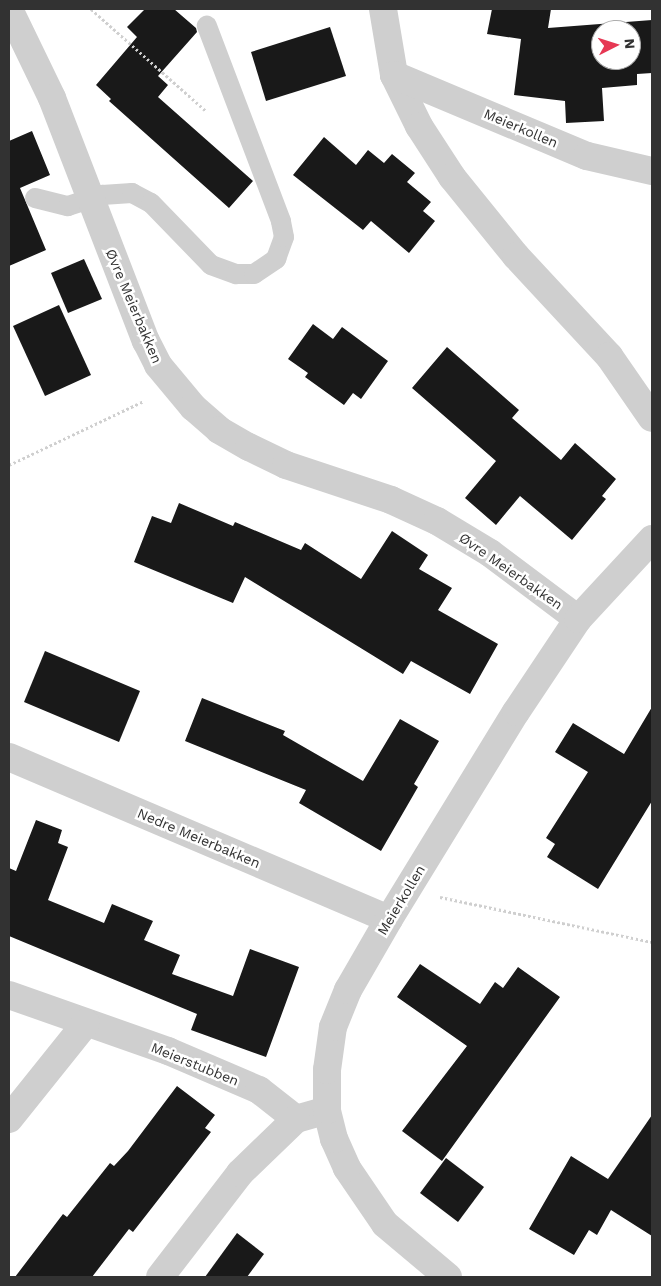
<!DOCTYPE html>
<html>
<head>
<meta charset="utf-8">
<style>
	body { margin:0 }
	#map { position:relative; width:661px; height:1286px; overflow:hidden; background:#fff; font-family:"Work Sans",sans-serif }
	div>[style] { position:absolute }
	.building>* { inset:0; background:#191919 }
	.path>* { height:3px; margin-top:-1.5px; transform-origin:0; background:repeating-linear-gradient(90deg,#cfcfcf 0 2.5px,transparent 0 5px) }
	.service>* { height:20px; margin:-10px; padding:0 10px; transform-origin:10px; border-radius:10px; background:#cfcfcf }
	.minor>* { height:28px; margin:-14px; padding:0 14px; transform-origin:14px; border-radius:14px; background:#cfcfcf }
	span { translate:-50% -50%; white-space:nowrap; text-align:center; line-height:1.15; -webkit-text-stroke:5px #fff; paint-order:stroke }
	.street-label { font-size:14px; color:#323232 }
	.frame { position:absolute; inset:0; border:10px solid #323232; pointer-events:none }
	.north { position:absolute; left:591px; top:20px; width:50px; height:50px; box-sizing:border-box; background:#fff; border:1px solid #adadad; border-radius:50%; rotate:85deg; font-size:14px; font-weight:700; line-height:20px; text-align:center; color:#323232 }
	.north::after { content:''; display:block; margin:auto; width:18px; height:22px; background:#e63854; clip-path:polygon(50% 0,100% 100%,50% 72%,0 100%) }
</style>
</head>
<body>
<div id="map">
	<div class="building">
		<i style="clip-path:polygon(145px 9px,174px 9px,196px 28px,197px 32px,158px 76px,168px 85px,158px 97px,253px 181px,229px 208px,109px 101px,111px 99px,96px 85px,137px 37px,127px 27px)"></i>
		<i style="clip-path:polygon(evenodd,492px 9px,551px 9px,548px 28px,652px 20px,652px 73px,637px 74px,637px 85px,602px 88px,604px 121px,566px 123px,565px 101px,514px 95px,521px 39px,487px 34px,492px 9px,601px 30px,631px 30px,631px 60px,601px 60px,601px 30px)"></i>
		<i style="clip-path:polygon(330px 27px,346px 76px,266px 101px,251px 52px)"></i>
		<i style="clip-path:polygon(32px 131px,50px 175px,20px 188px,46px 250px,9px 266px,9px 141px)"></i>
		<i style="clip-path:polygon(324px 137px,356px 165px,368px 150px,384px 163px,392px 154px,415px 173px,407px 182px,431px 202px,423px 211px,435px 221px,409px 253px,371px 221px,363px 230px,293px 175px)"></i>
		<i style="clip-path:polygon(84px 259px,102px 299px,68px 313px,51px 273px)"></i>
		<i style="clip-path:polygon(59px 305px,91px 375px,45px 396px,13px 326px)"></i>
		<i style="clip-path:polygon(313px 324px,333px 339px,342px 327px,388px 361px,361px 399px,353px 393px,344px 405px,305px 377px,308px 373px,288px 359px)"></i>
		<i style="clip-path:polygon(447px 347px,519px 410px,512px 418px,561px 460px,575px 443px,616px 479px,602px 496px,606px 499px,572px 540px,520px 496px,496px 525px,465px 498px,496px 461px,412px 388px)"></i>
		<i style="clip-path:polygon(179px 503px,233px 526px,235px 522px,301px 550px,305px 543px,361px 579px,392px 531px,428px 555px,419px 569px,452px 588px,438px 610px,498px 644px,470px 694px,411px 661px,403px 674px,245px 577px,233px 603px,134px 562px,152px 516px,171px 523px)"></i>
		<i style="clip-path:polygon(45px 651px,140px 691px,119px 742px,24px 702px)"></i>
		<i style="clip-path:polygon(202px 698px,285px 731px,283px 735px,363px 781px,400px 719px,439px 741px,414px 784px,418px 787px,381px 851px,299px 803px,306px 790px,185px 741px)"></i>
		<i style="clip-path:polygon(652px 707px,652px 801px,598px 889px,547px 857px,555px 844px,546px 838px,588px 772px,555px 752px,573px 723px,624px 754px)"></i>
		<i style="clip-path:polygon(36px 820px,62px 830px,58px 843px,68px 847px,48px 900px,104px 923px,112px 904px,153px 921px,144px 940px,180px 955px,172px 974px,233px 996px,250px 949px,299px 967px,266px 1057px,191px 1030px,197px 1014px,9px 936px,9px 868px,16px 871px)"></i>
		<i style="clip-path:polygon(420px 964px,480px 1004px,495px 982px,503px 988px,518px 967px,560px 997px,442px 1161px,402px 1131px,467px 1046px,397px 997px)"></i>
		<i style="clip-path:polygon(177px 1086px,215px 1115px,205px 1128px,211px 1132px,133px 1232px,129px 1229px,92px 1277px,15px 1277px,63px 1214px,67px 1217px,110px 1163px,114px 1166px,128px 1151px)"></i>
		<i style="clip-path:polygon(652px 1115px,652px 1236px,611px 1210px,597px 1235px,589px 1230px,574px 1255px,529px 1229px,571px 1156px,608px 1179px)"></i>
		<i style="clip-path:polygon(446px 1158px,484px 1187px,458px 1222px,420px 1193px)"></i>
		<i style="clip-path:polygon(237px 1233px,264px 1254px,247px 1277px,205px 1277px)"></i>
	</div>
	<div class="path">
		<i style="left:91px;top:9px;width:154px;rotate:41.6deg"></i>
		<i style="left:9px;top:465px;width:149px;rotate:-25.4deg"></i>
		<i style="left:440px;top:897px;width:217px;rotate:12deg"></i>
	</div>
	<div class="service">
		<i style="left:35px;top:198px;width:34px;rotate:14deg"></i>
		<i style="left:68px;top:206px;width:36px;rotate:-18deg"></i>
		<i style="left:102px;top:195px;width:30px;rotate:-4deg"></i>
		<i style="left:132px;top:193px;width:21px;rotate:28deg"></i>
		<i style="left:151px;top:203px;width:86px;rotate:45.9deg"></i>
		<i style="left:211px;top:265px;width:27px;rotate:20deg"></i>
		<i style="left:236px;top:274px;width:18px"></i>
		<i style="left:254px;top:274px;width:27px;rotate:-34deg"></i>
		<i style="left:276px;top:259px;width:23px;rotate:-70deg"></i>
		<i style="left:284px;top:237px;width:16px;rotate:-101deg"></i>
		<i style="left:281px;top:221px;width:209px;rotate:-110.8deg"></i>
	</div>
	<div class="minor">
		<i style="left:9px;top:9px;width:99px;rotate:64.2deg"></i>
		<i style="left:52px;top:98px;width:261px;rotate:68.9deg"></i>
		<i style="left:146px;top:341px;width:27px;rotate:63deg"></i>
		<i style="left:158px;top:365px;width:55px;rotate:50.2deg"></i>
		<i style="left:193px;top:407px;width:35px;rotate:41deg"></i>
		<i style="left:219px;top:430px;width:34px;rotate:30deg"></i>
		<i style="left:249px;top:447px;width:41px;rotate:25.9deg"></i>
		<i style="left:286px;top:465px;width:111px;rotate:18.4deg"></i>
		<i style="left:391px;top:500px;width:51px;rotate:24.5deg"></i>
		<i style="left:437px;top:521px;width:62px;rotate:31.1deg"></i>
		<i style="left:490px;top:553px;width:110px;rotate:36.9deg"></i>
		<i style="left:383px;top:9px;width:67px;rotate:80.5deg"></i>
		<i style="left:394px;top:75px;width:57px;rotate:63.9deg"></i>
		<i style="left:419px;top:126px;width:61px;rotate:57.1deg"></i>
		<i style="left:452px;top:177px;width:102px;rotate:51deg"></i>
		<i style="left:516px;top:256px;width:137px;rotate:47.1deg"></i>
		<i style="left:609px;top:356px;width:75px;rotate:55.3deg"></i>
		<i style="left:394px;top:75px;width:209px;rotate:22.8deg"></i>
		<i style="left:587px;top:156px;width:67px;rotate:13deg"></i>
		<i style="left:9px;top:757px;width:413px;rotate:23.1deg"></i>
		<i style="left:9px;top:995px;width:169px;rotate:19.4deg"></i>
		<i style="left:168px;top:1051px;width:99px;rotate:23.2deg"></i>
		<i style="left:259px;top:1090px;width:47px;rotate:38.1deg"></i>
		<i style="left:296px;top:1119px;width:32px;rotate:-16deg"></i>
		<i style="left:9px;top:1119px;width:123px;rotate:-51.3deg"></i>
		<i style="left:160px;top:1277px;width:131px;rotate:-52.4deg"></i>
		<i style="left:240px;top:1173px;width:78px;rotate:-44deg"></i>
		<i style="left:448px;top:1277px;width:82px;rotate:-139.9deg"></i>
		<i style="left:385px;top:1224px;width:68px;rotate:-124.2deg"></i>
		<i style="left:347px;top:1168px;width:32px;rotate:-114deg"></i>
		<i style="left:334px;top:1139px;width:30px;rotate:-104deg"></i>
		<i style="left:327px;top:1110px;width:40px;rotate:-90deg"></i>
		<i style="left:327px;top:1070px;width:43px;rotate:-82.1deg"></i>
		<i style="left:333px;top:1027px;width:40px;rotate:-68deg"></i>
		<i style="left:348px;top:990px;width:82px;rotate:-60deg"></i>
		<i style="left:389px;top:919px;width:243px;rotate:-58.5deg"></i>
		<i style="left:516px;top:712px;width:112px;rotate:-56.3deg"></i>
		<i style="left:578px;top:619px;width:109px;rotate:-47.2deg"></i>
	</div>
	<div class="street-label">
		<span style="left:521px;top:128px;rotate:23deg">Meierkollen</span>
		<span style="left:134px;top:306px;rotate:67deg">Øvre Meierbakken</span>
		<span style="left:511px;top:571px;rotate:35deg">Øvre Meierbakken</span>
		<span style="left:199px;top:838px;rotate:23deg">Nedre Meierbakken</span>
		<span style="left:401px;top:900px;rotate:-59deg">Meierkollen</span>
		<span style="left:195px;top:1064px;rotate:22deg">Meierstubben</span>
	</div>
	<div class="frame"></div>
	<div class="north">N</div>
</div>
</body>
</html>
